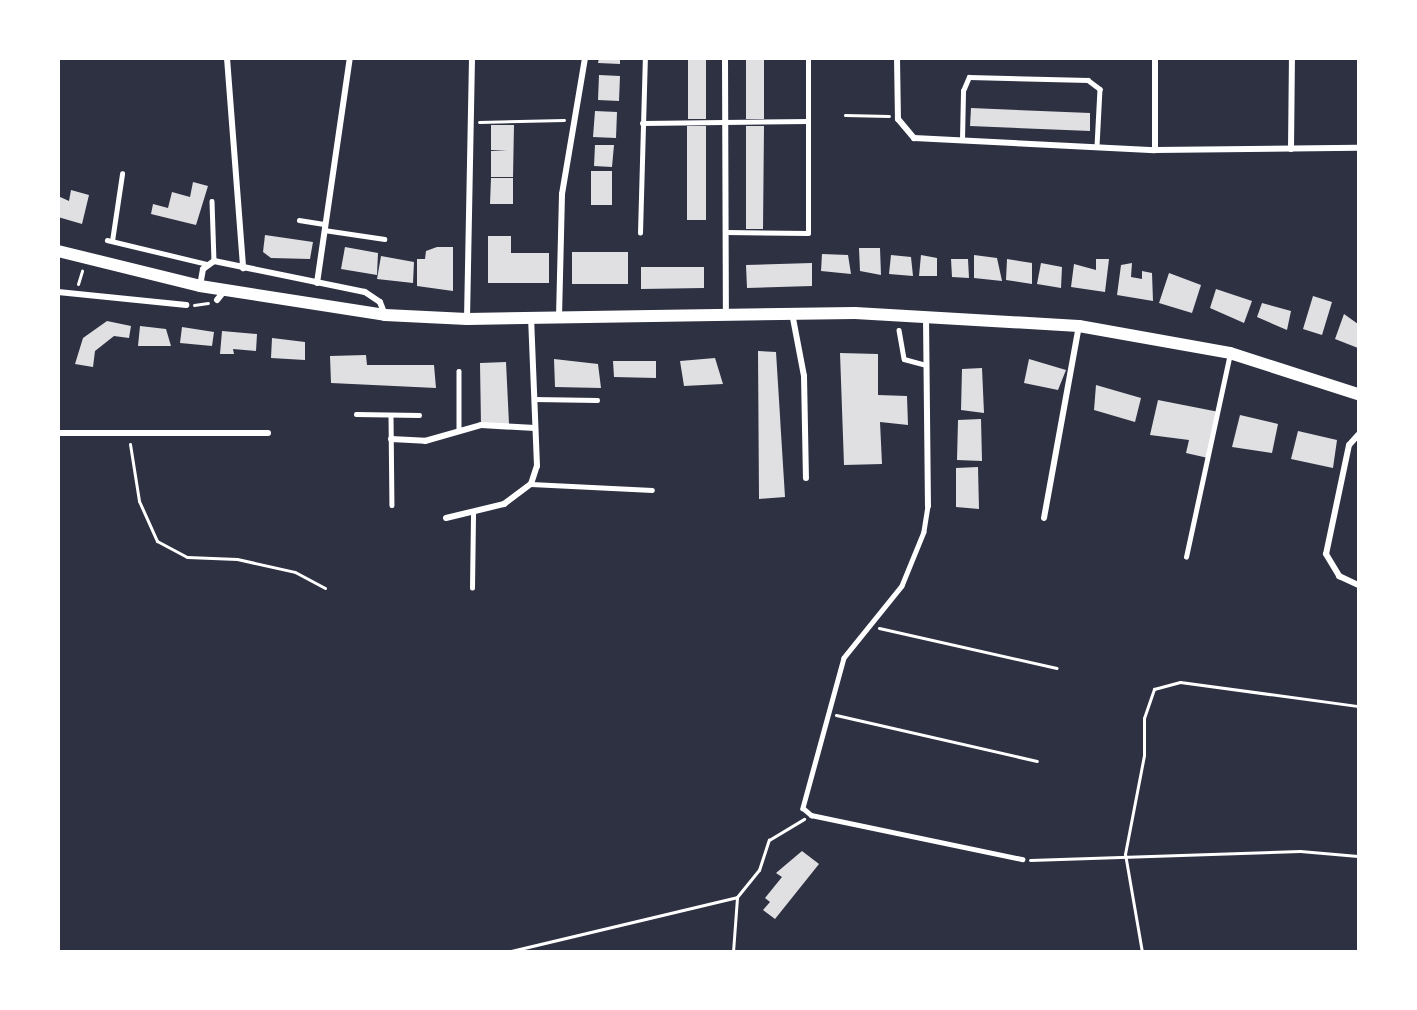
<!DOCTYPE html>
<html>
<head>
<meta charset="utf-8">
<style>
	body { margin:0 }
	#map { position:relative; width:1417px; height:1010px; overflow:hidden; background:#2d3142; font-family:"Playfair Display",serif }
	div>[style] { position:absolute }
	.building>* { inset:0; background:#e0e0e3 }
	.path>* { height:3px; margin:-1.5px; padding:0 1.5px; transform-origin:1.5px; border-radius:1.5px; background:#fff }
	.service>* { height:4.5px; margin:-2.25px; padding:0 2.25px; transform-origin:2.25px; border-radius:2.25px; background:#fff }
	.minor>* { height:6px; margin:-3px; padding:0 3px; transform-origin:3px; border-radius:3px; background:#fff }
	.secondary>* { height:12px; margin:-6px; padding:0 6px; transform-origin:6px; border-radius:6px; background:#fff }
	span { translate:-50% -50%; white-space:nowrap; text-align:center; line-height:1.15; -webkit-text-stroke:5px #fff; paint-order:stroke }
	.frame { position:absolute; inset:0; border:60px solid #fff; pointer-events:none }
</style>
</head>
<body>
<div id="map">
	<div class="building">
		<i style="clip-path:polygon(599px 58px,620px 58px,620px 64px,598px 63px)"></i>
		<i style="clip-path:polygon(688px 58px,706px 58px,706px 119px,688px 119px)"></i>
		<i style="clip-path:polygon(746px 58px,764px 58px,764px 119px,746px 119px)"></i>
		<i style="clip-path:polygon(599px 75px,620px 76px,619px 101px,598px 100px)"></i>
		<i style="clip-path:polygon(971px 108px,1090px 113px,1090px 131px,970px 126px)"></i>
		<i style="clip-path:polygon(595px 111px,617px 112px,616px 138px,593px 137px)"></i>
		<i style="clip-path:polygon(491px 125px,514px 125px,513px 177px,491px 177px,491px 151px,507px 151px,491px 150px)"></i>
		<i style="clip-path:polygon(687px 126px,706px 126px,706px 220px,687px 220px)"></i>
		<i style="clip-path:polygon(746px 126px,764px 126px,763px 229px,746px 229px)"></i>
		<i style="clip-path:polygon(595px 145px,614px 145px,612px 167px,594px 166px)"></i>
		<i style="clip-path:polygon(591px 171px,612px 171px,612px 205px,591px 205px)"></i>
		<i style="clip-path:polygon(491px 178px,513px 178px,513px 204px,490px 204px)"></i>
		<i style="clip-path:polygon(193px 182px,208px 186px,196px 225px,151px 214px,153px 204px,168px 208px,172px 192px,190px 197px)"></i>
		<i style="clip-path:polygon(71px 190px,89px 195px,82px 224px,58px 217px,58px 196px,69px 201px)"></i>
		<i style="clip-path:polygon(265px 235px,313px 242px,310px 259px,271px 258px,263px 252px)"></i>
		<i style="clip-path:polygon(488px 236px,511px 236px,511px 253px,549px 253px,549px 283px,488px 283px)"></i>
		<i style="clip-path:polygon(345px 247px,378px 253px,377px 275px,341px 269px)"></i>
		<i style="clip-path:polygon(437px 247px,453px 247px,453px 291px,417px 286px,417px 259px,425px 259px,426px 251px)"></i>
		<i style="clip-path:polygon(859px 248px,880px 248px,881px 275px,860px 271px)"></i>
		<i style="clip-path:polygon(572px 252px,628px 252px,628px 284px,572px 284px)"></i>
		<i style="clip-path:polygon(822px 254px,848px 255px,851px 274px,821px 271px)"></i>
		<i style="clip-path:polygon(891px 255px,911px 257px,913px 276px,889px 274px)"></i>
		<i style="clip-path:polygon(921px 255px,937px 258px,937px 276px,919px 276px)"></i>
		<i style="clip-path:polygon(974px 255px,997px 258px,1002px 281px,974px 278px)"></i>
		<i style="clip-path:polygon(381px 256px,414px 262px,413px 283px,377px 279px)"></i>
		<i style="clip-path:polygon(951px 259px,968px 259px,969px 278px,952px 277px)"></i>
		<i style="clip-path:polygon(1007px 259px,1032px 263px,1032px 284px,1006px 280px)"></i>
		<i style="clip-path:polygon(1096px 259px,1109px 259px,1105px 292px,1071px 287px,1074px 264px,1096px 270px)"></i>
		<i style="clip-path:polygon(812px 263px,812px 286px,747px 288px,746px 265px)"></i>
		<i style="clip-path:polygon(1041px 263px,1062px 267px,1061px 288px,1037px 284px)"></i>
		<i style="clip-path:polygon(1132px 263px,1131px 277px,1142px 279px,1142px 271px,1152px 273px,1153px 301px,1117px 295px,1121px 265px)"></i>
		<i style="clip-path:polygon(641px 267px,704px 267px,704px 288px,641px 289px)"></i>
		<i style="clip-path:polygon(1169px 273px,1201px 285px,1192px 313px,1159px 303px)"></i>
		<i style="clip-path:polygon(1216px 289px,1252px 301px,1244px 323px,1210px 308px)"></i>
		<i style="clip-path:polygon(1313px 296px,1332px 302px,1322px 335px,1303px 329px)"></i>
		<i style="clip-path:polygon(1262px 303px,1291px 311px,1287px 330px,1257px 317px)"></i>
		<i style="clip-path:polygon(1344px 314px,1358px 324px,1358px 348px,1335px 339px)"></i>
		<i style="clip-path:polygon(107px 321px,131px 326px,129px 338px,114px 336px,95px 351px,93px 367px,75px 364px,83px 338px)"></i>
		<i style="clip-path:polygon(140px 326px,166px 329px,171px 346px,138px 346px)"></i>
		<i style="clip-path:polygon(182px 327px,214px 332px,212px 346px,180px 343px)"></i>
		<i style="clip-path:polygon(222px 331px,257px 334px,256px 351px,233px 349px,234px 354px,220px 354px)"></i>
		<i style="clip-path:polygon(272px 338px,305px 342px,305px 360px,271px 358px)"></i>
		<i style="clip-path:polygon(758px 351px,776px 352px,785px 497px,759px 499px)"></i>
		<i style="clip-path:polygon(840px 353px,878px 354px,878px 395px,907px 396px,908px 425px,880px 422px,882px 464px,844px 465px)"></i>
		<i style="clip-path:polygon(366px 355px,367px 365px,434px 365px,436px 388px,331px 383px,330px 356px)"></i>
		<i style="clip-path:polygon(715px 358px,723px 384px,684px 386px,680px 361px)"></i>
		<i style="clip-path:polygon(554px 359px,598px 364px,601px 388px,555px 387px)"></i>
		<i style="clip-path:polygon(1029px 359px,1066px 370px,1058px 390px,1024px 383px)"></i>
		<i style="clip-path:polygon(613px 361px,656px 361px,656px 378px,614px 377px)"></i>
		<i style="clip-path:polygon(506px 362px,509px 424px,481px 425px,480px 363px)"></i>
		<i style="clip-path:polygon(982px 368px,984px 413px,961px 410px,962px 369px)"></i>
		<i style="clip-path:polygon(1096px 385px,1141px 398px,1135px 422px,1094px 410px)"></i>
		<i style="clip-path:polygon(1158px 400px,1219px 412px,1208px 458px,1186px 453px,1189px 440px,1150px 435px)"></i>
		<i style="clip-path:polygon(1240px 415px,1278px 424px,1272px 453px,1232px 447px)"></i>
		<i style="clip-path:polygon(981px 419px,982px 461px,957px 460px,958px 420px)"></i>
		<i style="clip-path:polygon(1298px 431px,1337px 440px,1333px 468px,1291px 459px)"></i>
		<i style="clip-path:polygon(978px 467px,979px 509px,956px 507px,956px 468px)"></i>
		<i style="clip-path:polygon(802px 851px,819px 864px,775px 919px,763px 910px,770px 902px,765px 898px,782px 877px,776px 873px)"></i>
	</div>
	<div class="path">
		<i style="left:845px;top:115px;width:44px;rotate:1.3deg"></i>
		<i style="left:479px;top:122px;width:85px;rotate:-1.3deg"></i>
		<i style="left:78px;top:284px;width:14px;rotate:-73deg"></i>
		<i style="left:194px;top:305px;width:14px;rotate:-8deg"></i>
		<i style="left:130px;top:444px;width:58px;rotate:81deg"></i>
		<i style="left:139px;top:501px;width:44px;rotate:65.8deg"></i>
		<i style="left:157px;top:541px;width:34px;rotate:28deg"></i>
		<i style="left:187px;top:557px;width:50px;rotate:2.3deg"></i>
		<i style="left:237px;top:559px;width:59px;rotate:12.6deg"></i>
		<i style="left:295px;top:572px;width:34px;rotate:28deg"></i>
		<i style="left:879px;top:628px;width:182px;rotate:12.7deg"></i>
		<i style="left:836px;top:715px;width:206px;rotate:12.9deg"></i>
		<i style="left:1030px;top:860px;width:270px;rotate:-1.9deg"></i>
		<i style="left:1300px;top:851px;width:58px;rotate:4.9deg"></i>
		<i style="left:507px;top:952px;width:236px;rotate:-13.4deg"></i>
		<i style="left:733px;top:952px;width:55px;rotate:-85.8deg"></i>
		<i style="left:737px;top:897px;width:35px;rotate:-51deg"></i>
		<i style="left:759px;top:870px;width:32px;rotate:-72deg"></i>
		<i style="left:769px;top:840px;width:41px;rotate:-31deg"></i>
		<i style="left:1142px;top:952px;width:99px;rotate:-99.8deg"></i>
		<i style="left:1125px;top:854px;width:101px;rotate:-79.1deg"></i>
		<i style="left:1144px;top:755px;width:37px;rotate:-90deg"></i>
		<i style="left:1144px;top:718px;width:31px;rotate:-71deg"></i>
		<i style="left:1154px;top:689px;width:27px;rotate:-15deg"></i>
		<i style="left:1180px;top:682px;width:180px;rotate:7.7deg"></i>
	</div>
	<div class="service">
		<i style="left:642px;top:123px;width:166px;rotate:-0.7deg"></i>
		<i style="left:962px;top:140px;width:49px;rotate:-88.8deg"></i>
		<i style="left:963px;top:91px;width:15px;rotate:-67deg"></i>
		<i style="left:969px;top:77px;width:119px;rotate:1.4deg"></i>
		<i style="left:1088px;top:80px;width:15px;rotate:37deg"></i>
		<i style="left:1100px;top:89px;width:57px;rotate:93deg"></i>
		<i style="left:212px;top:201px;width:60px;rotate:88.1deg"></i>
		<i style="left:299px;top:220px;width:25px;rotate:9deg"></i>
		<i style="left:324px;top:230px;width:61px;rotate:8.5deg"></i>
		<i style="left:726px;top:232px;width:82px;rotate:0.7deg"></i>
		<i style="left:808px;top:233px;width:175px;rotate:-90deg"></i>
		<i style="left:640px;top:233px;width:175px;rotate:-88.4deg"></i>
		<i style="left:107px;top:240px;width:103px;rotate:13.5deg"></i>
		<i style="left:112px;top:241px;width:68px;rotate:-81.5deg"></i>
		<i style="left:899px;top:330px;width:29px;rotate:80deg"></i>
		<i style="left:904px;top:359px;width:23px;rotate:15deg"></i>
		<i style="left:459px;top:371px;width:60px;rotate:90deg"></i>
		<i style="left:534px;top:399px;width:63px;rotate:0.9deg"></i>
		<i style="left:356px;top:414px;width:63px;rotate:0.9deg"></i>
		<i style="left:391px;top:415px;width:90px;rotate:89.4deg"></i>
		<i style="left:531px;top:484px;width:121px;rotate:2.8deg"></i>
		<i style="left:928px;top:506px;width:26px;rotate:99deg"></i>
		<i style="left:924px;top:532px;width:58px;rotate:112.2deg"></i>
		<i style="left:902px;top:586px;width:92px;rotate:128.9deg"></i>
		<i style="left:844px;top:658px;width:156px;rotate:105.3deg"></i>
		<i style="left:803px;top:808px;width:11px;rotate:41deg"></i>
		<i style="left:811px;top:815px;width:216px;rotate:11.8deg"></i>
		<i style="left:1186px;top:557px;width:209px;rotate:-77.8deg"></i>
		<i style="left:472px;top:588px;width:74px;rotate:-89.2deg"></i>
	</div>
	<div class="minor">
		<i style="left:227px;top:58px;width:211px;rotate:85.6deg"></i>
		<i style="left:725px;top:58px;width:255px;rotate:89.8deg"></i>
		<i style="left:897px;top:58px;width:61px;rotate:89.1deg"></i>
		<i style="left:898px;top:119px;width:25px;rotate:50deg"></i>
		<i style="left:914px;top:138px;width:241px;rotate:2.9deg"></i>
		<i style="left:1155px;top:150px;width:203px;rotate:-0.6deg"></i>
		<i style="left:1291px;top:149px;width:91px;rotate:-89.4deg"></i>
		<i style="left:1155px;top:150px;width:92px;rotate:-90deg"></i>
		<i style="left:317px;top:283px;width:227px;rotate:-81.7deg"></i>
		<i style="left:200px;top:286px;width:17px;rotate:-80deg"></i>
		<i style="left:203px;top:269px;width:14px;rotate:-36deg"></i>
		<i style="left:214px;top:261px;width:154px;rotate:11.6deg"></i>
		<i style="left:365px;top:292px;width:18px;rotate:34deg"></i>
		<i style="left:380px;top:302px;width:14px;rotate:69deg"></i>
		<i style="left:58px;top:292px;width:129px;rotate:5.8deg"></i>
		<i style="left:217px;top:300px;width:13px;rotate:-51deg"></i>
		<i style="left:792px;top:313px;width:64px;rotate:79.2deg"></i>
		<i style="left:804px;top:376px;width:102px;rotate:88.9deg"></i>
		<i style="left:559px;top:317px;width:123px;rotate:-88.6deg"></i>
		<i style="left:562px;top:194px;width:138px;rotate:-80.4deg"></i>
		<i style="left:926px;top:318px;width:188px;rotate:89.4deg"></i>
		<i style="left:467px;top:319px;width:261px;rotate:-88.9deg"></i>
		<i style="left:58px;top:433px;width:210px"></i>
		<i style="left:1358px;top:435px;width:13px;rotate:132deg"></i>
		<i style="left:1349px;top:445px;width:111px;rotate:101.9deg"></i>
		<i style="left:1326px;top:554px;width:26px;rotate:59deg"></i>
		<i style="left:1339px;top:576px;width:21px;rotate:25deg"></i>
		<i style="left:391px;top:439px;width:34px;rotate:3deg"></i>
		<i style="left:425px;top:441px;width:58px;rotate:-15.9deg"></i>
		<i style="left:481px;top:425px;width:54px;rotate:3.2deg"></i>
		<i style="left:446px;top:518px;width:60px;rotate:-13.6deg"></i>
		<i style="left:504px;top:504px;width:34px;rotate:-37deg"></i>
		<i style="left:531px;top:484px;width:19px;rotate:-72deg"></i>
		<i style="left:537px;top:466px;width:148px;rotate:-92.3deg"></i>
		<i style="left:1044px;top:518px;width:195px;rotate:-79.7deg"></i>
	</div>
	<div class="secondary">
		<i style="left:58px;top:251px;width:146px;rotate:13.8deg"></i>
		<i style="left:200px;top:286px;width:187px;rotate:8.9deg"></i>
		<i style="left:385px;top:315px;width:82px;rotate:2.8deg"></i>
		<i style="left:467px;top:319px;width:388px;rotate:-0.9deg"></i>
		<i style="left:855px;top:313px;width:224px;rotate:3.3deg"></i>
		<i style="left:1079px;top:326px;width:153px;rotate:10.1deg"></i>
		<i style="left:1230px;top:353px;width:134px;rotate:17.8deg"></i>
	</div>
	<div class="frame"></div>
</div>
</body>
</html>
